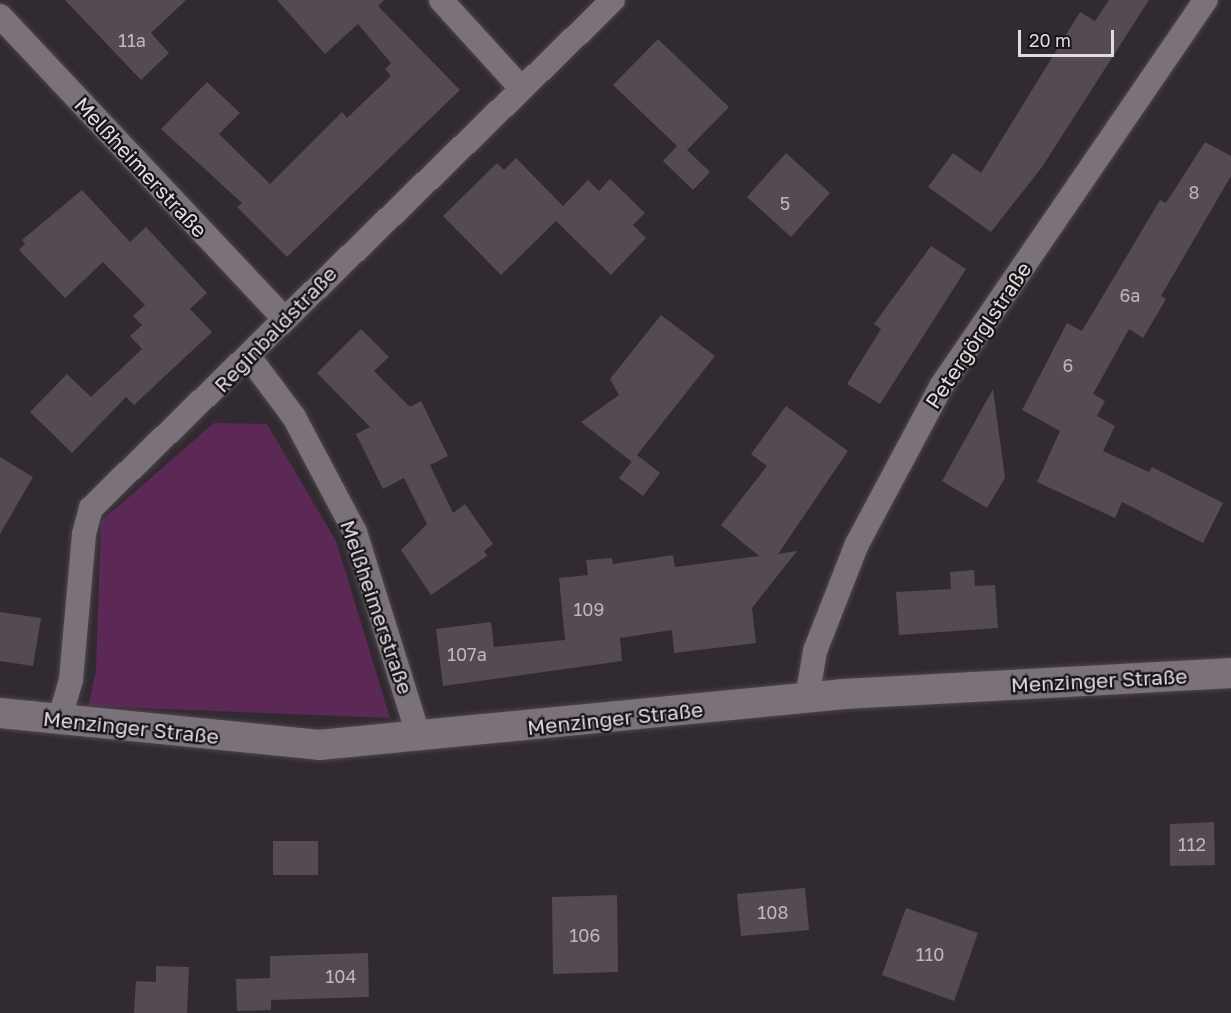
<!DOCTYPE html>
<html>
<head>
<meta charset="utf-8">
<style>
	body { margin:0 }
	#map { position:relative; width:1231px; height:1013px; overflow:hidden; background:#322a31; font-family:"Golos Text",sans-serif }
	div>[style] { position:absolute }
	.green>* { inset:0; background:#5c2957 }
	.building>* { inset:0; background:#544a52 }
	.roads { filter:drop-shadow(0 0 2px #4d464c) drop-shadow(0 0 2px #4d464c) }
	.minor>* { height:24px; margin:-12px; padding:0 12px; transform-origin:12px; border-radius:12px; background:#7b717a }
	.tertiary>* { height:30px; margin:-15px; padding:0 15px; transform-origin:15px; border-radius:15px; background:#7b717a }
	span { translate:-50% -50%; white-space:nowrap; text-align:center; line-height:1.15; -webkit-text-stroke:4.5px #171417; paint-order:stroke }
	.number-label { font-size:18px; color:#bdb7bc }
	.number-label span { -webkit-text-stroke-width:0 }
	.street-label { font-size:21px; color:#e0dbdf }
	.scale { position:absolute; left:1018px; top:30px; width:96px; height:27px; box-sizing:border-box; border:3px solid #e0dbdf; border-top:0; padding-left:8px; font-size:18px; line-height:21px; white-space:nowrap; color:#e0dbdf; -webkit-text-stroke:4px #171417; paint-order:stroke }
</style>
</head>
<body>
<div id="map">
	<div class="green">
		<i style="clip-path:polygon(214px 423px,267px 424px,336px 541px,390px 718px,88px 706px,96px 672px,101px 521px)"></i>
	</div>
	<div class="building">
		<i style="clip-path:polygon(65px 0,186px 0,151px 33px,169px 53px,141px 80px)"></i>
		<i style="clip-path:polygon(277px 0,384px 0,378px 6px,460px 90px,287px 257px,237px 207px,242px 203px,161px 129px,207px 82px,240px 113px,219px 134px,270px 184px,342px 112px,347px 118px,391px 76px,385px 69px,391px 63px,358px 24px,325px 54px)"></i>
		<i style="clip-path:polygon(1109px 0,1149px 0,1042px 167px,991px 232px,928px 187px,953px 153px,981px 173px,1080px 12px,1095px 21px)"></i>
		<i style="clip-path:polygon(658px 39px,729px 107px,687px 150px,710px 172px,693px 190px,663px 161px,677px 146px,613px 85px)"></i>
		<i style="clip-path:polygon(1205px 142px,1231px 156px,1231px 176px,1161px 296px,1166px 299px,1143px 338px,1129px 329px,1093px 394px,1105px 401px,1097px 416px,1115px 426px,1103px 451px,1149px 472px,1152px 467px,1223px 503px,1203px 543px,1122px 502px,1115px 518px,1037px 482px,1060px 431px,1022px 410px,1067px 323px,1082px 331px,1160px 200px,1166px 203px)"></i>
		<i style="clip-path:polygon(786px 153px,830px 193px,791px 237px,747px 197px)"></i>
		<i style="clip-path:polygon(516px 158px,563px 206px,588px 180px,599px 191px,610px 179px,645px 213px,633px 225px,646px 238px,611px 275px,556px 221px,501px 275px,443px 216px,497px 163px,504px 170px)"></i>
		<i style="clip-path:polygon(82px 190px,130px 242px,146px 227px,207px 293px,190px 309px,212px 332px,134px 405px,126px 397px,72px 453px,30px 412px,67px 374px,91px 397px,142px 349px,130px 336px,142px 325px,133px 316px,145px 305px,103px 262px,65px 298px,19px 250px,25px 244px,22px 240px)"></i>
		<i style="clip-path:polygon(931px 246px,966px 269px,880px 404px,847px 384px,881px 329px,874px 324px)"></i>
		<i style="clip-path:polygon(661px 315px,715px 356px,637px 455px,660px 473px,643px 496px,619px 478px,636px 456px,632px 462px,581px 422px,619px 395px,610px 379px)"></i>
		<i style="clip-path:polygon(361px 329px,389px 357px,374px 371px,410px 407px,421px 401px,448px 456px,430px 465px,453px 513px,465px 504px,493px 544px,484px 551px,487px 556px,431px 595px,401px 550px,427px 524px,404px 478px,383px 489px,356px 434px,370px 427px,317px 373px)"></i>
		<i style="clip-path:polygon(993px 389px,1005px 478px,987px 508px,942px 481px)"></i>
		<i style="clip-path:polygon(786px 406px,848px 451px,778px 554px,797px 551px,752px 608px,756px 643px,674px 653px,672px 630px,620px 638px,622px 661px,443px 686px,436px 629px,491px 622px,494px 647px,565px 640px,559px 578px,588px 575px,586px 560px,612px 558px,613px 564px,673px 555px,675px 567px,759px 556px,721px 525px,767px 466px,751px 454px)"></i>
		<i style="clip-path:polygon(0 457px,33px 477px,0 534px)"></i>
		<i style="clip-path:polygon(974px 570px,975px 586px,995px 585px,998px 628px,899px 635px,896px 592px,951px 589px,950px 572px)"></i>
		<i style="clip-path:polygon(0 612px,41px 618px,33px 666px,0 661px)"></i>
		<i style="clip-path:polygon(1214px 822px,1215px 865px,1170px 866px,1170px 824px)"></i>
		<i style="clip-path:polygon(273px 841px,318px 841px,318px 875px,273px 875px)"></i>
		<i style="clip-path:polygon(805px 888px,809px 930px,741px 936px,737px 894px)"></i>
		<i style="clip-path:polygon(617px 895px,618px 972px,553px 974px,552px 897px)"></i>
		<i style="clip-path:polygon(906px 908px,978px 933px,954px 1001px,882px 975px)"></i>
		<i style="clip-path:polygon(368px 953px,369px 997px,271px 1000px,271px 1010px,237px 1011px,236px 979px,270px 978px,270px 956px)"></i>
		<i style="clip-path:polygon(156px 966px,189px 967px,187px 1013px,134px 1013px,136px 981px,156px 982px)"></i>
	</div>
	<div class="roads">
		<div class="minor">
			<i style="left:441px;top:0;width:120px;rotate:47.7deg"></i>
			<i style="left:0;top:16px;width:413px;rotate:46.8deg"></i>
			<i style="left:250px;top:358px;width:74px;rotate:53.3deg"></i>
			<i style="left:294px;top:417px;width:130px;rotate:62.1deg"></i>
			<i style="left:355px;top:532px;width:216px;rotate:72.7deg"></i>
			<i style="left:807px;top:698px;width:48px;rotate:-80.3deg"></i>
			<i style="left:815px;top:651px;width:115px;rotate:-68.6deg"></i>
			<i style="left:857px;top:544px;width:180px;rotate:-61.9deg"></i>
			<i style="left:942px;top:385px;width:467px;rotate:-55.6deg"></i>
			<i style="left:59px;top:721px;width:43px;rotate:-73.7deg"></i>
			<i style="left:71px;top:680px;width:147px;rotate:-84.9deg"></i>
			<i style="left:84px;top:534px;width:27px;rotate:-75deg"></i>
			<i style="left:91px;top:508px;width:728px;rotate:-44.22deg"></i>
		</div>
		<div class="tertiary">
			<i style="left:0;top:713px;width:321px;rotate:5.7deg"></i>
			<i style="left:319px;top:745px;width:528px;rotate:-5.54deg"></i>
			<i style="left:845px;top:694px;width:387px;rotate:-3.1deg"></i>
		</div>
	</div>
	<div class="number-label">
		<span style="left:132px;top:40px">11a</span>
		<span style="left:1194px;top:192px">8</span>
		<span style="left:785px;top:203px">5</span>
		<span style="left:1130px;top:295px">6a</span>
		<span style="left:1068px;top:365px">6</span>
		<span style="left:589px;top:609px">109</span>
		<span style="left:467px;top:654px">107a</span>
		<span style="left:1192px;top:844px">112</span>
		<span style="left:773px;top:912px">108</span>
		<span style="left:585px;top:935px">106</span>
		<span style="left:930px;top:954px">110</span>
		<span style="left:341px;top:976px">104</span>
	</div>
	<div class="street-label">
		<span style="left:141px;top:167px;rotate:47deg">Melßheimerstraße</span>
		<span style="left:275px;top:329px;rotate:-46deg">Reginbaldstraße</span>
		<span style="left:978px;top:335px;rotate:-56deg">Petergörglstraße</span>
		<span style="left:377px;top:607px;rotate:71deg">Melßheimerstraße</span>
		<span style="left:1099px;top:680px;rotate:-3deg">Menzinger Straße</span>
		<span style="left:615px;top:718px;rotate:-6deg">Menzinger Straße</span>
		<span style="left:131px;top:727px;rotate:6deg">Menzinger Straße</span>
	</div>
	<div class="scale">20 m</div>
</div>
</body>
</html>
